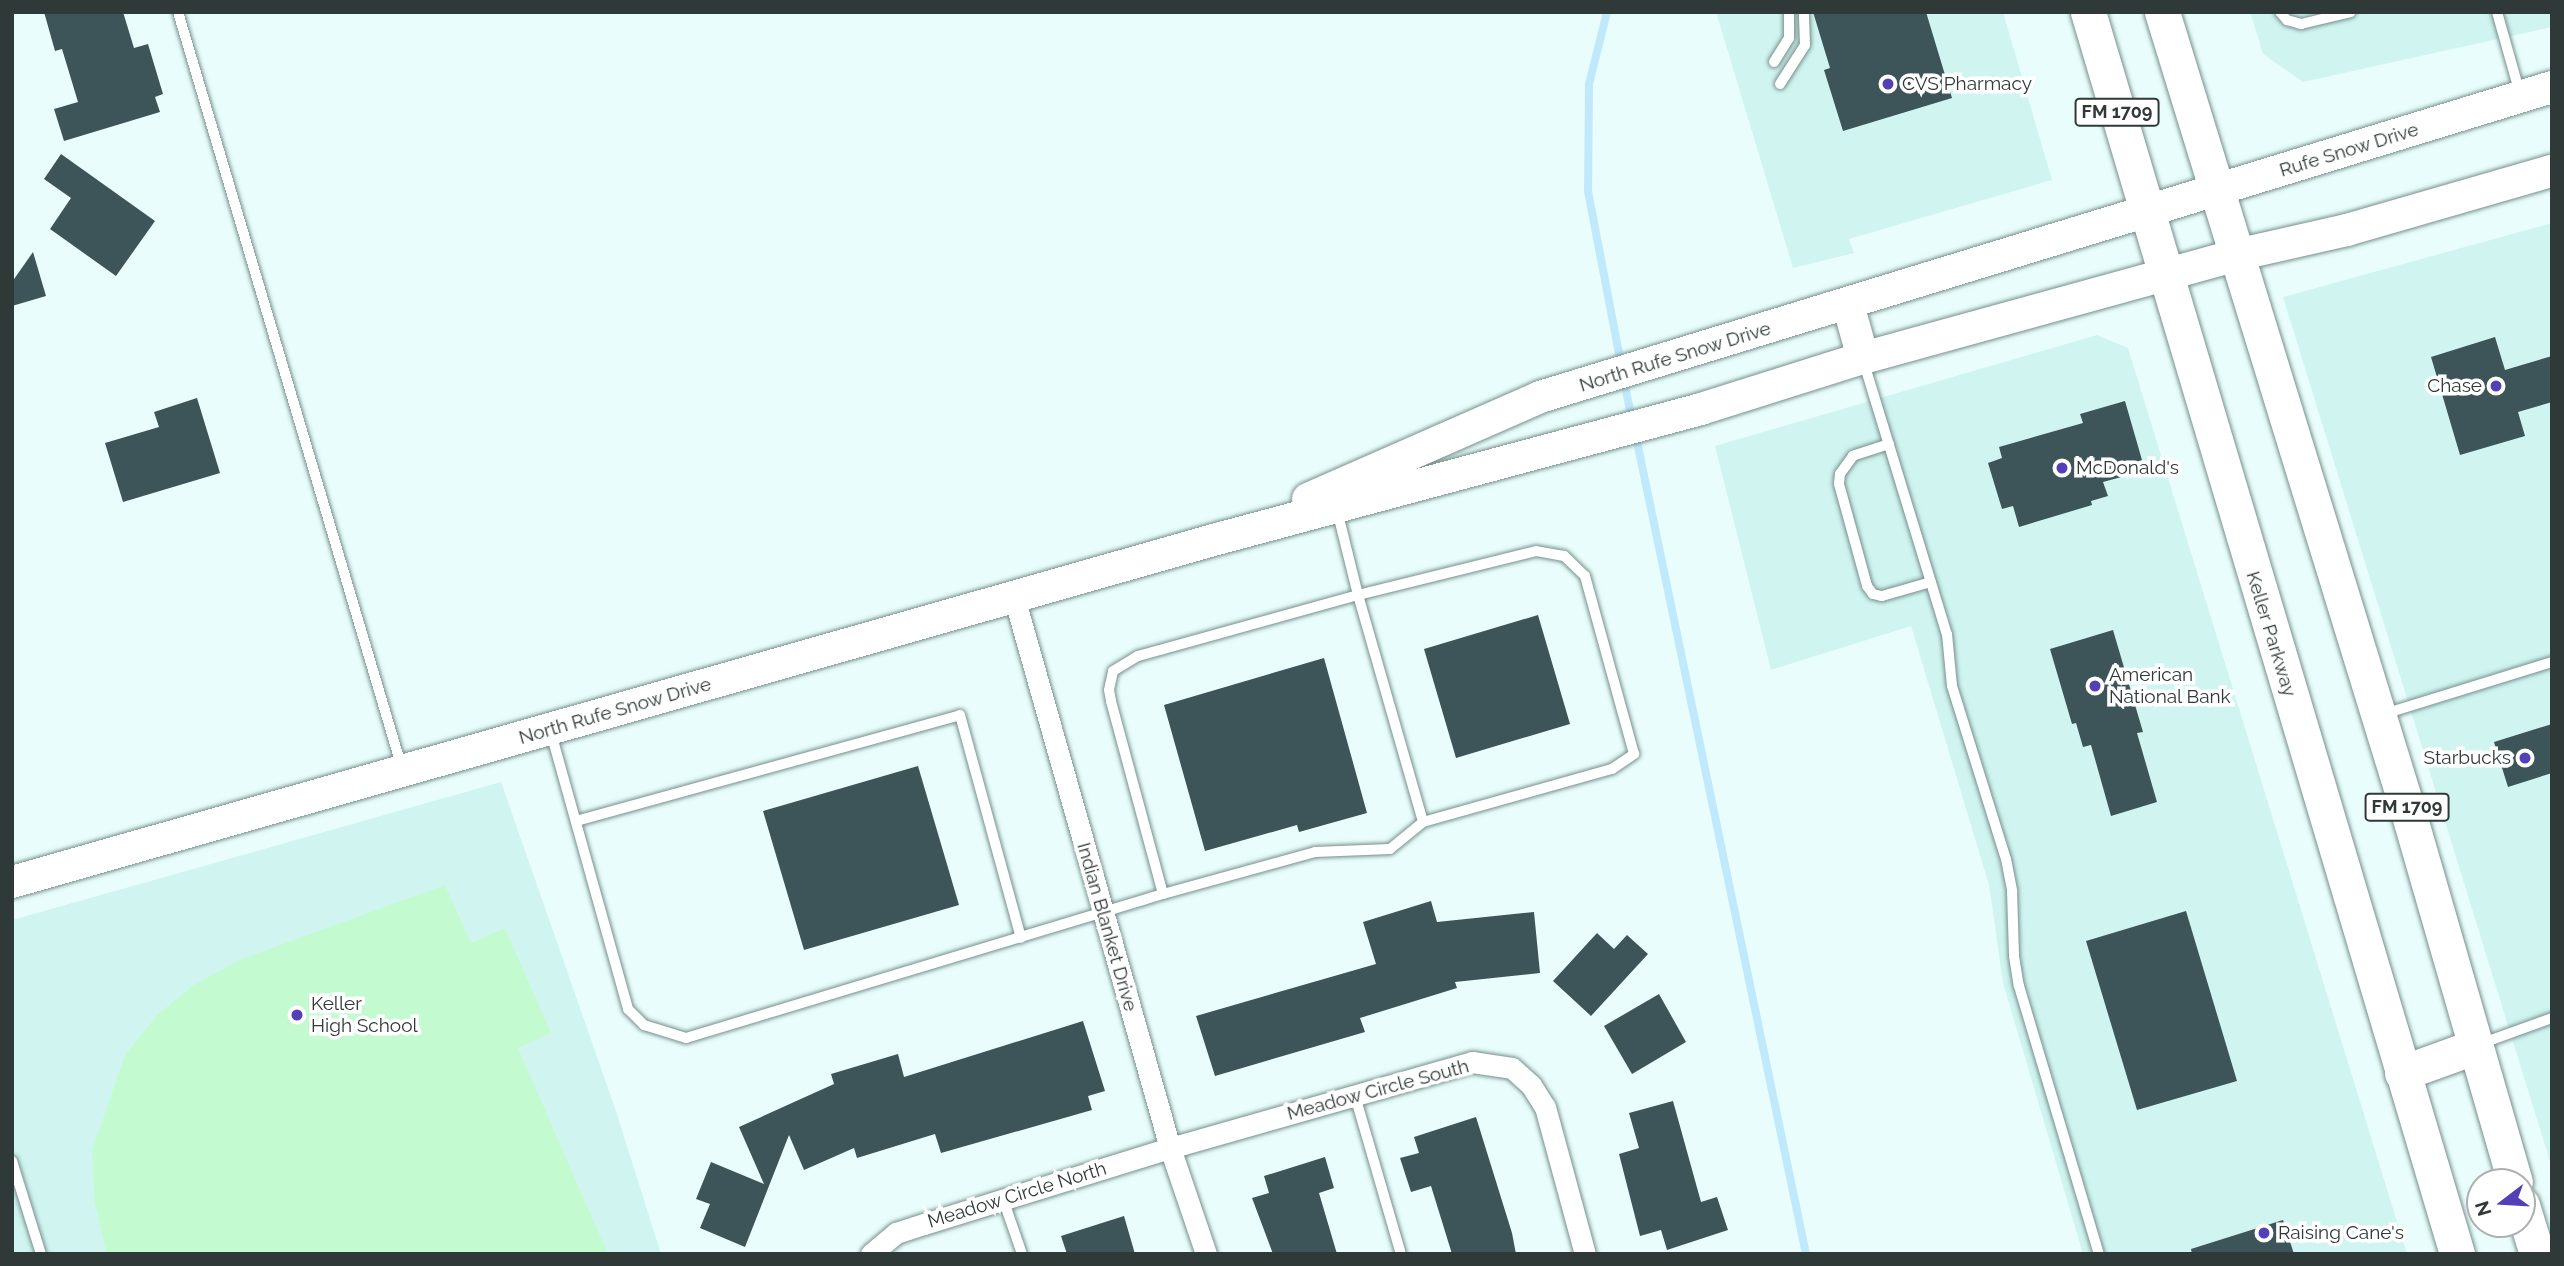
<!DOCTYPE html>
<html>
<head>
<meta charset="utf-8">
<style>
	body { margin:0 }
	#map { position:relative; width:2564px; height:1266px; overflow:hidden; background:#e9fefc; font-family:Raleway,sans-serif }
	div>[style] { position:absolute }
	.built>* { inset:0; background:#d0f5f1 }
	.green>* { inset:0; background:#c4facf }
	.stream>* { height:8px; margin:-4px; padding:0 4px; transform-origin:4px; border-radius:4px; background:#c0e9fb }
	.building>* { inset:0; background:#3d5458 }
	.roads { filter:drop-shadow(0 0 2px #768f8c) drop-shadow(0 0 2px #768f8c) }
	.service>* { height:10px; margin:-5px; padding:0 5px; transform-origin:5px; border-radius:5px; background:#fff }
	.minor>* { height:21px; margin:-10.5px; padding:0 10.5px; transform-origin:10.5px; border-radius:10.5px; background:#fff }
	.secondary>* { height:32px; margin:-16px; padding:0 16px; transform-origin:16px; border-radius:16px; background:#fff }
	.primary>* { height:35px; margin:-17.5px; padding:0 17.5px; transform-origin:17.5px; border-radius:17.5px; background:#fff }
	.dots>* { width:19px; height:19px; translate:-50% -50%; box-sizing:border-box; border:4px solid #fff; border-radius:50% }
	span { translate:-50% -50%; white-space:nowrap; text-align:center; line-height:1.15; -webkit-text-stroke:7px #fff; paint-order:stroke }
	.shield-label span { padding:2px 5px; background:#fff; border:2px solid; border-radius:5px; -webkit-text-stroke-width:0 }
	.shield-label { font-size:18px; color:#2f3938; font-weight:700 }
	.poi-label { font-size:19px; color:#2f3938 }
	.left { translate:0 -50%; text-align:left }
	.right { translate:-100% -50%; text-align:right }
	.street-label { font-size:19px; color:#2f3938 }
	.frame { position:absolute; inset:0; border:14px solid #2f3938; pointer-events:none }
	.north { position:absolute; left:2466px; top:1168px; width:70px; height:70px; box-sizing:border-box; background:#fff; border:2px solid #acb0af; border-radius:50%; rotate:253deg; font-size:19px; font-weight:700; line-height:28px; text-align:center; color:#2f3938 }
	.north::after { content:''; display:block; margin:auto; width:24px; height:32px; background:#5240b7; clip-path:polygon(50% 0,100% 100%,50% 72%,0 100%) }
</style>
</head>
<body>
<div id="map">
	<div class="built">
		<i style="clip-path:polygon(1716px 12px,2003px 12px,2052px 180px,1849px 239px,1854px 253px,1793px 268px)"></i>
		<i style="clip-path:polygon(2250px 12px,2552px 12px,2552px 27px,2303px 82px,2263px 54px)"></i>
		<i style="clip-path:polygon(2552px 223px,2552px 1168px,2283px 297px)"></i>
		<i style="clip-path:polygon(2097px 335px,2128px 348px,2407px 1254px,2083px 1254px,2003px 983px,1989px 885px,1911px 626px,1771px 670px,1715px 446px)"></i>
		<i style="clip-path:polygon(501px 782px,616px 1111px,661px 1254px,12px 1254px,12px 920px)"></i>
	</div>
	<div class="green">
		<i style="clip-path:polygon(445px 885px,471px 943px,505px 928px,551px 1033px,518px 1048px,608px 1254px,107px 1254px,95px 1203px,92px 1151px,125px 1055px,157px 1015px,194px 985px,239px 960px)"></i>
	</div>
	<div class="stream">
		<i style="left:1607px;top:12px;width:74px;rotate:104deg"></i>
		<i style="left:1589px;top:84px;width:107px;rotate:90.5deg"></i>
		<i style="left:1588px;top:191px;width:176px;rotate:79.2deg"></i>
		<i style="left:1623px;top:377px;width:43px;rotate:77.9deg"></i>
		<i style="left:1635px;top:432px;width:840px;rotate:78.25deg"></i>
	</div>
	<div class="building">
		<i style="clip-path:polygon(44px 12px,123px 12px,134px 48px,148px 44px,163px 94px,155px 97px,160px 112px,64px 141px,54px 109px,78px 102px,62px 49px,55px 51px)"></i>
		<i style="clip-path:polygon(1813px 12px,1926px 12px,1952px 98px,1843px 131px,1824px 70px,1830px 68px)"></i>
		<i style="clip-path:polygon(61px 154px,155px 221px,116px 276px,50px 229px,71px 198px,44px 179px)"></i>
		<i style="clip-path:polygon(33px 252px,46px 296px,12px 306px,12px 282px)"></i>
		<i style="clip-path:polygon(2495px 337px,2505px 370px,2552px 356px,2552px 402px,2518px 412px,2525px 436px,2460px 455px,2431px 357px)"></i>
		<i style="clip-path:polygon(197px 398px,220px 473px,123px 502px,105px 443px,159px 427px,154px 412px)"></i>
		<i style="clip-path:polygon(2125px 401px,2142px 460px,2133px 463px,2136px 473px,2103px 482px,2108px 496px,2091px 501px,2092px 505px,2019px 527px,2013px 506px,2002px 509px,1988px 463px,2002px 458px,1999px 447px,2083px 423px,2080px 414px)"></i>
		<i style="clip-path:polygon(1538px 615px,1570px 724px,1456px 758px,1424px 649px)"></i>
		<i style="clip-path:polygon(2113px 630px,2143px 732px,2137px 733px,2157px 802px,2111px 816px,2091px 745px,2083px 747px,2076px 723px,2072px 724px,2050px 649px)"></i>
		<i style="clip-path:polygon(1324px 658px,1367px 813px,1299px 832px,1297px 825px,1205px 851px,1164px 705px)"></i>
		<i style="clip-path:polygon(2552px 724px,2552px 773px,2508px 787px,2494px 742px)"></i>
		<i style="clip-path:polygon(918px 766px,959px 905px,804px 950px,763px 811px)"></i>
		<i style="clip-path:polygon(1431px 901px,1437px 922px,1534px 912px,1540px 973px,1455px 982px,1457px 988px,1360px 1018px,1365px 1032px,1215px 1076px,1196px 1016px,1376px 964px,1363px 922px)"></i>
		<i style="clip-path:polygon(2186px 911px,2237px 1081px,2137px 1110px,2086px 941px)"></i>
		<i style="clip-path:polygon(1597px 933px,1614px 949px,1627px 935px,1648px 954px,1591px 1016px,1553px 981px)"></i>
		<i style="clip-path:polygon(1659px 994px,1686px 1042px,1632px 1074px,1604px 1026px)"></i>
		<i style="clip-path:polygon(1083px 1021px,1105px 1091px,1088px 1096px,1092px 1110px,941px 1153px,935px 1134px,857px 1158px,854px 1148px,804px 1170px,789px 1135px,745px 1247px,700px 1228px,710px 1204px,696px 1199px,711px 1162px,764px 1184px,739px 1127px,834px 1084px,831px 1074px,898px 1054px,904px 1077px)"></i>
		<i style="clip-path:polygon(1673px 1101px,1701px 1202px,1717px 1197px,1728px 1230px,1667px 1250px,1661px 1230px,1640px 1236px,1619px 1154px,1639px 1148px,1629px 1113px)"></i>
		<i style="clip-path:polygon(1476px 1117px,1512px 1233px,1516px 1254px,1452px 1254px,1431px 1186px,1411px 1192px,1400px 1158px,1419px 1153px,1414px 1137px)"></i>
		<i style="clip-path:polygon(1325px 1157px,1334px 1188px,1319px 1193px,1337px 1254px,1273px 1254px,1252px 1198px,1269px 1193px,1264px 1176px)"></i>
		<i style="clip-path:polygon(1124px 1216px,1135px 1254px,1067px 1254px,1061px 1236px)"></i>
		<i style="clip-path:polygon(2283px 1220px,2294px 1254px,2192px 1254px,2191px 1249px)"></i>
	</div>
	<div class="roads">
		<div class="service">
			<i style="left:178px;top:12px;width:788px;rotate:73.5deg"></i>
			<i style="left:2280px;top:12px;width:11px;rotate:49deg"></i>
			<i style="left:2287px;top:20px;width:15px;rotate:16deg"></i>
			<i style="left:2301px;top:24px;width:51px;rotate:-13.5deg"></i>
			<i style="left:2497px;top:12px;width:85px;rotate:74.3deg"></i>
			<i style="left:1774px;top:62px;width:28px;rotate:-58deg"></i>
			<i style="left:1789px;top:38px;width:26px;rotate:-90deg"></i>
			<i style="left:1780px;top:84px;width:46px;rotate:-57.3deg"></i>
			<i style="left:1805px;top:45px;width:33px;rotate:-92deg"></i>
			<i style="left:1863px;top:360px;width:287px;rotate:73deg"></i>
			<i style="left:1947px;top:634px;width:52px;rotate:84.5deg"></i>
			<i style="left:1952px;top:686px;width:181px;rotate:72.7deg"></i>
			<i style="left:2006px;top:859px;width:33px;rotate:79deg"></i>
			<i style="left:2012px;top:891px;width:65px;rotate:88.2deg"></i>
			<i style="left:2014px;top:956px;width:30px;rotate:81deg"></i>
			<i style="left:2019px;top:986px;width:280px;rotate:73.4deg"></i>
			<i style="left:1889px;top:444px;width:38px;rotate:162deg"></i>
			<i style="left:1853px;top:456px;width:22px;rotate:126deg"></i>
			<i style="left:1840px;top:474px;width:10px;rotate:96deg"></i>
			<i style="left:1839px;top:484px;width:106px;rotate:74.6deg"></i>
			<i style="left:1867px;top:586px;width:10px;rotate:53deg"></i>
			<i style="left:1873px;top:594px;width:9px;rotate:13deg"></i>
			<i style="left:1882px;top:596px;width:51px;rotate:-15.9deg"></i>
			<i style="left:2384px;top:714px;width:176px;rotate:-17.2deg"></i>
			<i style="left:551px;top:733px;width:287px;rotate:74.4deg"></i>
			<i style="left:628px;top:1009px;width:23px;rotate:45deg"></i>
			<i style="left:644px;top:1025px;width:44px;rotate:17.2deg"></i>
			<i style="left:686px;top:1038px;width:498px;rotate:-16.8deg"></i>
			<i style="left:1163px;top:894px;width:158px;rotate:-15.4deg"></i>
			<i style="left:1315px;top:852px;width:75px;rotate:-2.3deg"></i>
			<i style="left:1390px;top:849px;width:43px;rotate:-39.3deg"></i>
			<i style="left:1423px;top:822px;width:196px;rotate:-15.7deg"></i>
			<i style="left:1612px;top:769px;width:27px;rotate:-34deg"></i>
			<i style="left:1634px;top:754px;width:185px;rotate:-105.4deg"></i>
			<i style="left:1585px;top:576px;width:29px;rotate:-136deg"></i>
			<i style="left:1564px;top:556px;width:28px;rotate:-170deg"></i>
			<i style="left:1536px;top:551px;width:183px;rotate:166.1deg"></i>
			<i style="left:1358px;top:595px;width:236px;rotate:74deg"></i>
			<i style="left:576px;top:821px;width:398px;rotate:-15.4deg"></i>
			<i style="left:960px;top:715px;width:231px;rotate:74.7deg"></i>
			<i style="left:1163px;top:894px;width:200px;rotate:-105.1deg"></i>
			<i style="left:1111px;top:701px;width:11px;rotate:-100deg"></i>
			<i style="left:1109px;top:690px;width:19px;rotate:-78deg"></i>
			<i style="left:1113px;top:671px;width:29px;rotate:-31deg"></i>
			<i style="left:1138px;top:656px;width:228px;rotate:-15.5deg"></i>
			<i style="left:1358px;top:595px;width:88px;rotate:-103.9deg"></i>
			<i style="left:2480px;top:1044px;width:77px;rotate:-19.9deg"></i>
			<i style="left:1355px;top:1096px;width:165px;rotate:73.8deg"></i>
			<i style="left:12px;top:1161px;width:97px;rotate:72.7deg"></i>
			<i style="left:1003px;top:1199px;width:58px;rotate:70.9deg"></i>
		</div>
		<div class="minor">
			<i style="left:1014px;top:597px;width:573px;rotate:74.19deg"></i>
			<i style="left:1170px;top:1148px;width:112px;rotate:71.2deg"></i>
			<i style="left:871px;top:1254px;width:33px;rotate:-40deg"></i>
			<i style="left:896px;top:1233px;width:29px;rotate:-18deg"></i>
			<i style="left:924px;top:1224px;width:257px;rotate:-17.2deg"></i>
			<i style="left:1170px;top:1148px;width:314px;rotate:-15.9deg"></i>
			<i style="left:1472px;top:1062px;width:40px;rotate:8.5deg"></i>
			<i style="left:1512px;top:1068px;width:25px;rotate:42deg"></i>
			<i style="left:1531px;top:1085px;width:26px;rotate:58deg"></i>
			<i style="left:1545px;top:1107px;width:152px;rotate:74.8deg"></i>
		</div>
		<div class="secondary">
			<i style="left:1848px;top:304px;width:56px;rotate:74.5deg"></i>
			<i style="left:1308px;top:499px;width:253px;rotate:-23.7deg"></i>
			<i style="left:1540px;top:397px;width:1058px;rotate:-17.03deg"></i>
			<i style="left:12px;top:882px;width:1253px;rotate:-15.89deg"></i>
			<i style="left:1217px;top:539px;width:501px;rotate:-15.03deg"></i>
			<i style="left:1701px;top:409px;width:170px;rotate:-17.5deg"></i>
			<i style="left:1863px;top:358px;width:387px;rotate:-15.4deg"></i>
			<i style="left:2236px;top:255px;width:114px;rotate:-12.7deg"></i>
			<i style="left:2347px;top:230px;width:213px;rotate:-16.1deg"></i>
		</div>
		<div class="primary">
			<i style="left:2088px;top:12px;width:1296px;rotate:73.45deg"></i>
			<i style="left:2162px;top:12px;width:833px;rotate:72.89deg"></i>
			<i style="left:2407px;top:808px;width:389px;rotate:73.9deg"></i>
			<i style="left:2402px;top:1073px;width:77px;rotate:-19.9deg"></i>
			<i style="left:2522px;top:1205px;width:51px;rotate:73deg"></i>
		</div>
	</div>
	<div class="dots">
		<i style="left:1888px;top:84px;background:#5240b7"></i>
		<i style="left:2496px;top:386px;background:#5240b7"></i>
		<i style="left:2062px;top:468px;background:#5240b7"></i>
		<i style="left:2095px;top:686px;background:#5240b7"></i>
		<i style="left:2525px;top:758px;background:#5240b7"></i>
		<i style="left:297px;top:1015px;background:#5240b7"></i>
		<i style="left:2264px;top:1233px;background:#5240b7"></i>
	</div>
	<div class="shield-label">
		<span style="left:2117px;top:112px">FM 1709</span>
		<span style="left:2407px;top:807px">FM 1709</span>
	</div>
	<div class="poi-label">
		<span class="left" style="left:1902px;top:84px">CVS Pharmacy</span>
		<span class="right" style="left:2482px;top:386px">Chase</span>
		<span class="left" style="left:2076px;top:468px">McDonald's</span>
		<span class="left" style="left:2109px;top:686px">American<br>National Bank</span>
		<span class="right" style="left:2511px;top:758px">Starbucks</span>
		<span class="left" style="left:311px;top:1015px">Keller<br>High School</span>
		<span class="left" style="left:2278px;top:1233px">Raising Cane's</span>
	</div>
	<div class="street-label">
		<span style="left:2349px;top:150px;rotate:-17deg">Rufe Snow Drive</span>
		<span style="left:1675px;top:357px;rotate:-17deg">North Rufe Snow Drive</span>
		<span style="left:2271px;top:634px;rotate:73deg">Keller Parkway</span>
		<span style="left:615px;top:711px;rotate:-16deg">North Rufe Snow Drive</span>
		<span style="left:1107px;top:927px;rotate:74deg">Indian Blanket Drive</span>
		<span style="left:1378px;top:1090px;rotate:-15deg">Meadow Circle South</span>
		<span style="left:1017px;top:1195px;rotate:-17deg">Meadow Circle North</span>
	</div>
	<div class="frame"></div>
	<div class="north">N</div>
</div>
</body>
</html>
